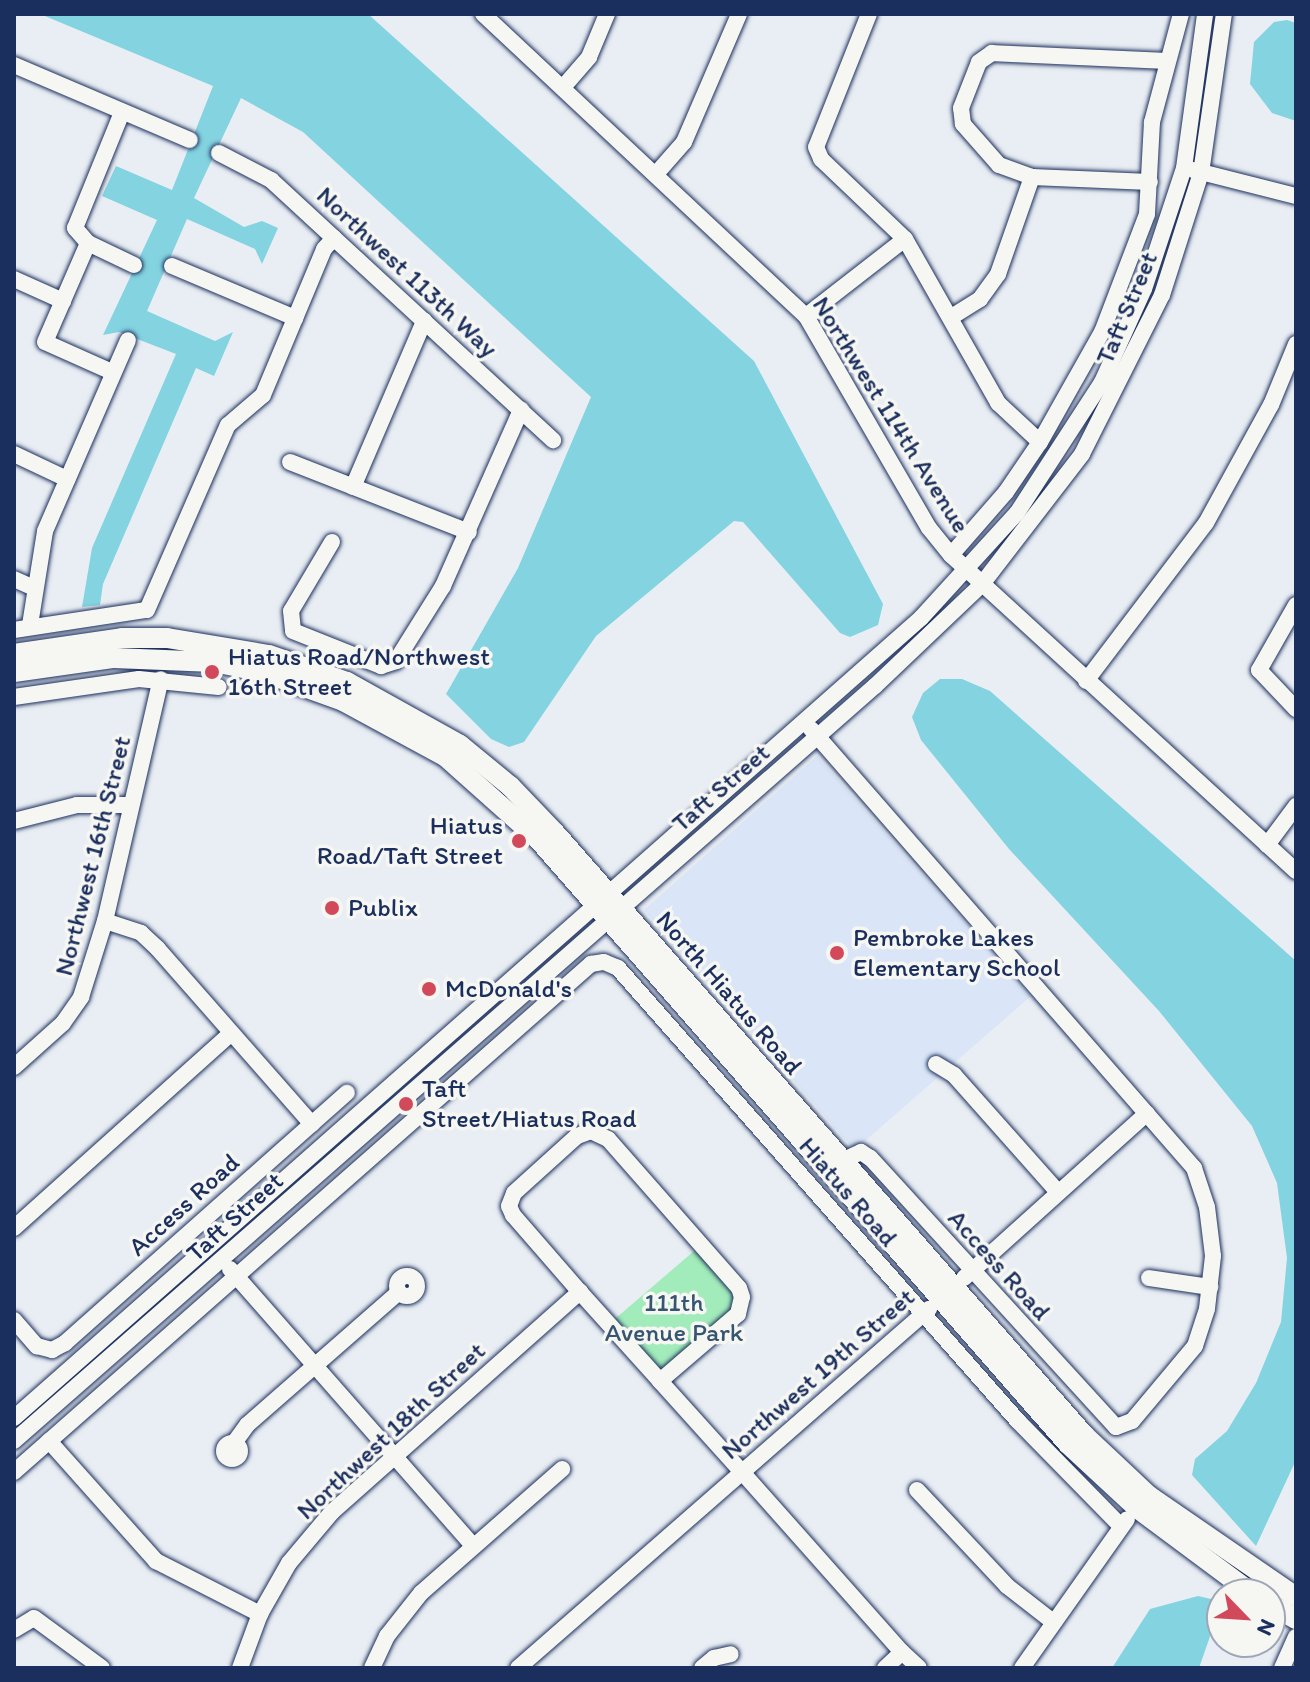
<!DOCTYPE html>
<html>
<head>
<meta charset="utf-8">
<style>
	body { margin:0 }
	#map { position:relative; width:1310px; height:1682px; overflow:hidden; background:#e9eef4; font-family:Itim,sans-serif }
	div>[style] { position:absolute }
	.built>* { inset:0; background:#dae5f7 }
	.green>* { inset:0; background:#a2ebba }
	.water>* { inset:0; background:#83d3e0 }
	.roads { filter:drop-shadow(0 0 2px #1b2f5e) drop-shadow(0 0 2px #1b2f5e) }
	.minor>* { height:16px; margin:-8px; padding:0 8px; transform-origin:8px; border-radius:8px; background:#f6f6f2 }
	.minor>.ring { margin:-8px; padding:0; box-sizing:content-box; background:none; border:16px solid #f6f6f2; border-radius:50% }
	.major>* { height:20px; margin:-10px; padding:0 10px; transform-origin:10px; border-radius:10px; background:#f6f6f2 }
	.dots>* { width:22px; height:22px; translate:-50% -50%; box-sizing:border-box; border:4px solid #f6f6f2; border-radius:50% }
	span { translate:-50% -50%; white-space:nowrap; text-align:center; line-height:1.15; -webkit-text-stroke:7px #f6f6f2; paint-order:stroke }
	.street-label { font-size:26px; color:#1b2f5e }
	.poi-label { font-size:26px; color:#1b2f5e }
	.left { translate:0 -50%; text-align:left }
	.right { translate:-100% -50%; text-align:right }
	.park-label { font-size:26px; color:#365570 }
	.frame { position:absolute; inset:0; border:16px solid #1b2f5e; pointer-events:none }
	.north { position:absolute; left:1206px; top:1578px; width:80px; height:80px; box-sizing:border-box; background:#f6f6f2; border:2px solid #9ea6b7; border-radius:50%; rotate:115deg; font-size:22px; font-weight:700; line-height:32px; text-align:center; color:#1b2f5e }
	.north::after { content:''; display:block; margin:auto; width:28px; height:36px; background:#d1495b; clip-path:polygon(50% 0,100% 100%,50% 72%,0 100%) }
</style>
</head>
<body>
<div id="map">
	<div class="built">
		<i style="clip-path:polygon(817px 756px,1031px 996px,858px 1147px,851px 1146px,644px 910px)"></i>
	</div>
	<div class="green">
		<i style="clip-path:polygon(701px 1245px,739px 1288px,738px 1314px,660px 1381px,609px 1324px)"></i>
	</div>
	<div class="water">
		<i style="clip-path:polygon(40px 14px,368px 14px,754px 361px,883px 604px,878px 625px,850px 637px,840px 633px,743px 522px,734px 521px,596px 636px,524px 742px,509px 747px,491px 739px,446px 694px,518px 568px,591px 397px,303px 132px,241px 98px,194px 198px,244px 227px,262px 221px,278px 228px,262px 264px,255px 249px,187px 219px,147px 311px,215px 341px,233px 332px,214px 376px,196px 368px,103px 584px,100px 605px,82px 607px,92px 548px,176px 354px,119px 332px,103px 335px,157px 220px,102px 196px,116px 166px,172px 190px,213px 86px)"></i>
		<i style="clip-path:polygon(1287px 20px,1296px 23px,1296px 121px,1272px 113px,1250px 84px,1254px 42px,1274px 22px)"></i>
		<i style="clip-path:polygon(940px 679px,962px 679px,990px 691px,1296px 961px,1296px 1460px,1256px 1546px,1192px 1475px,1195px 1459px,1227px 1431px,1256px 1383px,1281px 1322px,1287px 1258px,1277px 1183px,1252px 1126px,1159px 1011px,1009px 849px,921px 740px,912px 717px,923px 693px)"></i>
		<i style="clip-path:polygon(1198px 1596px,1211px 1599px,1214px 1625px,1199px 1668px,1112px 1668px,1150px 1609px)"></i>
	</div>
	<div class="roads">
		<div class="minor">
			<i style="left:483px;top:14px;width:442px;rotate:43.1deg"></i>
			<i style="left:806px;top:316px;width:245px;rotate:59.9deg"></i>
			<i style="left:929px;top:528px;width:35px;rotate:51deg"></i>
			<i style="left:951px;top:555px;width:468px;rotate:42.5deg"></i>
			<i style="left:869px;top:14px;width:143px;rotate:111.7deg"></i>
			<i style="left:816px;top:147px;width:13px;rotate:67deg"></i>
			<i style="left:821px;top:159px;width:116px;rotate:43.6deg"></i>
			<i style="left:905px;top:239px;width:189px;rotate:60.4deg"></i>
			<i style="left:998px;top:403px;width:57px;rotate:42.9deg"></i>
			<i style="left:14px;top:65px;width:191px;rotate:23.1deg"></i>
			<i style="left:565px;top:85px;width:37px;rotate:-49deg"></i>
			<i style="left:589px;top:57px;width:47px;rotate:-67.3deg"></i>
			<i style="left:219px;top:153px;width:59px;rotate:27.4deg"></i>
			<i style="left:271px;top:180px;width:384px;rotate:42.7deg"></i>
			<i style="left:1193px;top:170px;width:106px;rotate:14.2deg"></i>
			<i style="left:656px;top:174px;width:43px;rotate:-48.8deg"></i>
			<i style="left:684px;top:142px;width:139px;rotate:-66.7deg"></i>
			<i style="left:1032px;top:177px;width:118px;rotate:2.4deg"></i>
			<i style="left:88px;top:243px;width:51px;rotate:25.6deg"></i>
			<i style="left:172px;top:266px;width:134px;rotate:22.9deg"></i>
			<i style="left:14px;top:279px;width:54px;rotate:24.2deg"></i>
			<i style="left:806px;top:316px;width:125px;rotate:-37.9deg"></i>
			<i style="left:953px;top:316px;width:32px;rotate:-32deg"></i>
			<i style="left:980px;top:299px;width:31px;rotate:-54deg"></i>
			<i style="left:998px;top:274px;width:103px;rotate:-70.7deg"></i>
			<i style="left:1032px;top:177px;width:35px;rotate:-160deg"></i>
			<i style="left:999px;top:165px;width:55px;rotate:-131.3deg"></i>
			<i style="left:963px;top:124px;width:16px;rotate:-97deg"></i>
			<i style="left:961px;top:108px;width:49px;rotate:-68.6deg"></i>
			<i style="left:979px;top:62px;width:16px;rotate:-35deg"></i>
			<i style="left:992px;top:53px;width:173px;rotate:2.6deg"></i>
			<i style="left:112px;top:372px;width:73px;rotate:-155.9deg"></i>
			<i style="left:45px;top:342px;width:108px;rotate:-66.5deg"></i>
			<i style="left:88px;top:243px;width:20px;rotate:-131deg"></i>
			<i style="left:75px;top:228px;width:125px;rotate:-67.9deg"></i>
			<i style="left:14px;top:454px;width:59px;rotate:25.3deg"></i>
			<i style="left:290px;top:462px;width:192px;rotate:21.4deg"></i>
			<i style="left:353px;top:487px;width:181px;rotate:-66.8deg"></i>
			<i style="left:332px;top:542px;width:80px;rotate:120.7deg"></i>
			<i style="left:291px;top:611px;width:20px;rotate:84deg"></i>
			<i style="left:293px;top:631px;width:95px;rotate:21.7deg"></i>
			<i style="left:381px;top:666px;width:16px;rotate:-18deg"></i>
			<i style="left:396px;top:661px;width:89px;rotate:-57.9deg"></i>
			<i style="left:443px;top:586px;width:193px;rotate:-66.1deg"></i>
			<i style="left:951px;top:555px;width:84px;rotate:-48.9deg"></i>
			<i style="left:1006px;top:492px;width:60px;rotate:-55.8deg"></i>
			<i style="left:1040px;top:442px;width:126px;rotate:-60.6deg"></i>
			<i style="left:1102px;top:332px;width:126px;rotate:-69.1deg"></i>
			<i style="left:1147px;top:214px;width:92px;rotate:-86.9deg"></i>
			<i style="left:1152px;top:122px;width:112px;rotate:-75deg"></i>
			<i style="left:14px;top:579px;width:22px;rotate:24deg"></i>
			<i style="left:1296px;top:605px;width:75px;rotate:119.6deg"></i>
			<i style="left:1259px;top:670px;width:54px;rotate:46.5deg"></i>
			<i style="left:30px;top:625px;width:95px;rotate:-80.9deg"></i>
			<i style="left:45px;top:531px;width:208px;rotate:-66.5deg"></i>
			<i style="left:14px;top:630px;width:134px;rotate:-8.6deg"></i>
			<i style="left:147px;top:610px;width:202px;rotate:-66.4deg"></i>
			<i style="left:228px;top:425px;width:46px;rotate:-40.6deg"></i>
			<i style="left:263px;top:395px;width:158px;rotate:-67.3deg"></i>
			<i style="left:324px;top:249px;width:15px;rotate:-48deg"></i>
			<i style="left:1086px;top:681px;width:198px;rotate:-52.8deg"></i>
			<i style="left:1206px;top:523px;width:135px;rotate:-61.2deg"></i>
			<i style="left:1271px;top:405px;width:66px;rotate:-67.7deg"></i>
			<i style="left:14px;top:697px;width:126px;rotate:-8.2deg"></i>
			<i style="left:139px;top:679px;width:80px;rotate:5.7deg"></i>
			<i style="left:811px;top:729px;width:583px;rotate:48.9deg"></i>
			<i style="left:1194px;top:1168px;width:41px;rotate:71.6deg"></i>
			<i style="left:1207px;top:1207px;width:49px;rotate:83deg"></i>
			<i style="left:1213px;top:1256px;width:53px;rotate:96.5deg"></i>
			<i style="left:1207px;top:1309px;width:39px;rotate:108deg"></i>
			<i style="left:1195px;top:1346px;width:98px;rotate:130deg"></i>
			<i style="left:1132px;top:1421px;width:17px;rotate:159deg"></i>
			<i style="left:1116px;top:1427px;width:365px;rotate:-132.4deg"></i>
			<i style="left:870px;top:1158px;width:11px;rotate:-146deg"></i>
			<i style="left:861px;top:1152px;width:21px;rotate:155deg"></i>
			<i style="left:14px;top:821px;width:65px;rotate:-14.3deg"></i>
			<i style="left:77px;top:805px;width:54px"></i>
			<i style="left:1267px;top:845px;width:49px;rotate:-53.4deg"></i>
			<i style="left:105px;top:921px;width:38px;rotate:18deg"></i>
			<i style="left:141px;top:933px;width:23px;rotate:43deg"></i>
			<i style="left:158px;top:949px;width:233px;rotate:48.7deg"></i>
			<i style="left:936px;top:1064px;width:21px;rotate:31deg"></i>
			<i style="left:954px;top:1075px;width:157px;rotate:48.4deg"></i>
			<i style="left:14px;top:1067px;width:66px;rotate:-41.9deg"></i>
			<i style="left:63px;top:1023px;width:32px;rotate:-55deg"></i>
			<i style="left:81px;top:997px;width:80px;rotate:-72.5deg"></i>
			<i style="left:105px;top:921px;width:248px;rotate:-77deg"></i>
			<i style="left:14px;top:1228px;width:292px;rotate:-41.9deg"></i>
			<i style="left:230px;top:1269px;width:366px;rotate:48.7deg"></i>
			<i class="ring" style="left:397px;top:1276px;width:4px;height:4px"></i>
			<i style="left:964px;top:1278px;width:246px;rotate:-42deg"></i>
			<i style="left:1149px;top:1278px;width:62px;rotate:8.4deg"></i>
			<i style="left:14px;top:1320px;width:35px;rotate:49deg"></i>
			<i style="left:37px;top:1346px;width:16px;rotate:15deg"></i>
			<i style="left:52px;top:1350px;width:15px;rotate:-28deg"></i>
			<i style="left:65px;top:1343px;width:377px;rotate:-41.6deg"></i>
			<i style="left:660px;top:1381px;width:103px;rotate:-40.7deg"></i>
			<i style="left:738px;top:1314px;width:17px;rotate:-77deg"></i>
			<i style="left:742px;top:1297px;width:9px;rotate:-108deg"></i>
			<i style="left:739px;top:1288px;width:198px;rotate:-131.3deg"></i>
			<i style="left:608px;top:1139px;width:19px;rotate:-155deg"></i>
			<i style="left:591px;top:1131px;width:15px;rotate:160deg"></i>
			<i style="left:577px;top:1136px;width:85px;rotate:137.9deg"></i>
			<i style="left:514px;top:1193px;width:14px;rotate:111deg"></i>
			<i style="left:509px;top:1206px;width:10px;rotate:66deg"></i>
			<i style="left:513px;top:1215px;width:102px;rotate:49deg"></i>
			<i style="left:580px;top:1292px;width:120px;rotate:48deg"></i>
			<i style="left:660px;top:1381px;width:122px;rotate:48deg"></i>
			<i style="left:742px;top:1472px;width:241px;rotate:48.4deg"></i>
			<i style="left:902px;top:1652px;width:23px;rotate:43deg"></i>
			<i style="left:14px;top:1418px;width:1209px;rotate:-41.41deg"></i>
			<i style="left:921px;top:618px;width:142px;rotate:-47.6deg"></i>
			<i style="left:1017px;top:513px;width:156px;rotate:-57deg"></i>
			<i style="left:1102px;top:382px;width:102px;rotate:-65.7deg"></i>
			<i style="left:1144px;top:289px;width:127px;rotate:-71.7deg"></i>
			<i style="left:1184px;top:168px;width:155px;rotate:-82.2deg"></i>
			<i style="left:14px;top:1441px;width:1145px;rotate:-41.25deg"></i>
			<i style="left:875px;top:686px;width:148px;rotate:-43.6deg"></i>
			<i style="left:982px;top:584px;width:164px;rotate:-52.4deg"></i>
			<i style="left:1082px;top:454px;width:178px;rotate:-63.3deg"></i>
			<i style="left:1162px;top:295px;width:128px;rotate:-72.3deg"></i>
			<i style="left:1201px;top:173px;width:161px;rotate:-81.8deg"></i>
			<i style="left:49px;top:1441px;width:161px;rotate:48.3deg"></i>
			<i style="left:156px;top:1561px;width:117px;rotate:27deg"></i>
			<i class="ring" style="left:224px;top:1443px;width:0;height:0"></i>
			<i style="left:234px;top:1443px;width:22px;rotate:-54deg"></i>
			<i style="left:247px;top:1425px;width:202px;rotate:-41.2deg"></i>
			<i style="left:14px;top:1472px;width:769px;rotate:-41.36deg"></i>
			<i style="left:591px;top:964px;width:13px;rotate:-9deg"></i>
			<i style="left:604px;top:962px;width:15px;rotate:23deg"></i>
			<i style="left:618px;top:968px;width:604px;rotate:48.56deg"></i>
			<i style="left:1018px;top:1421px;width:146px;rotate:45.6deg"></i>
			<i style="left:917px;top:1490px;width:132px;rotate:46.8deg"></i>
			<i style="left:1007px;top:1586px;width:57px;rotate:37.9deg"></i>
			<i style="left:14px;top:1630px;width:23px;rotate:-31deg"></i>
			<i style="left:34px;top:1618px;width:84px;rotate:36.3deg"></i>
			<i style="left:240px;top:1668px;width:58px;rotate:-69.7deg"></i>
			<i style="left:260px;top:1614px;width:59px;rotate:-60.4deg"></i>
			<i style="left:289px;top:1563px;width:67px;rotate:-49.9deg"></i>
			<i style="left:332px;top:1512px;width:332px;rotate:-41.6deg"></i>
			<i style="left:372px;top:1668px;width:35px;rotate:-65deg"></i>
			<i style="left:387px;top:1636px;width:55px;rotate:-51.7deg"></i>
			<i style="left:421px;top:1593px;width:188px;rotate:-41.3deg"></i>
			<i style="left:518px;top:1668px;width:546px;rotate:-41.14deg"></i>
			<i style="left:702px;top:1668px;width:16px;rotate:-40deg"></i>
			<i style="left:714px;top:1658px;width:17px;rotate:-13deg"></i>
			<i style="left:885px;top:1668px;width:23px;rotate:-43deg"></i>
			<i style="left:1022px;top:1668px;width:182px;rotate:-54.8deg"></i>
			<i style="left:1282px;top:1668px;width:34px;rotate:-66deg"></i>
		</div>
		<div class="major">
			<i style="left:14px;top:654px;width:109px;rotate:-8.4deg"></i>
			<i style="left:122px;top:638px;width:45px"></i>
			<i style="left:167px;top:638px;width:103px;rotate:9.5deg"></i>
			<i style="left:269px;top:655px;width:83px;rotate:19.1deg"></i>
			<i style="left:347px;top:682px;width:129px;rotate:29.1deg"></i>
			<i style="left:460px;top:745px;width:65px;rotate:39.4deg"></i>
			<i style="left:510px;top:786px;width:65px;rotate:46.2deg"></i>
			<i style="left:555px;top:833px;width:803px;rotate:48.69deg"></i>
			<i style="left:1085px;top:1436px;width:88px;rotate:43.2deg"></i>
			<i style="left:1149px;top:1496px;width:178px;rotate:34.5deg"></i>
			<i style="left:14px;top:672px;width:101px;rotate:-8deg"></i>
			<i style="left:114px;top:658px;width:100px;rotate:2.3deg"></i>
			<i style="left:214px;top:662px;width:50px;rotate:11.5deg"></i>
			<i style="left:263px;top:672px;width:85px;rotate:19.9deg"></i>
			<i style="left:343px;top:701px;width:117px;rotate:28.5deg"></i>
			<i style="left:446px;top:757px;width:123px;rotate:41.7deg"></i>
			<i style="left:538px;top:839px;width:804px;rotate:48.78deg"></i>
			<i style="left:1068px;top:1444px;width:94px;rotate:42.8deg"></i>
			<i style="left:1137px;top:1508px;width:144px;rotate:36.6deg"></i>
			<i style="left:1270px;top:1604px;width:30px;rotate:30deg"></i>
		</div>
	</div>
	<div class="dots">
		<i style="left:212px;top:672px;background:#d1495b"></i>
		<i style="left:519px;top:841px;background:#d1495b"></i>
		<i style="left:332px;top:908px;background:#d1495b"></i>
		<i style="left:837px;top:953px;background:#d1495b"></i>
		<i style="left:429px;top:989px;background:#d1495b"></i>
		<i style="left:406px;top:1104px;background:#d1495b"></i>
	</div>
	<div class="street-label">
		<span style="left:407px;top:272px;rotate:43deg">Northwest 113th Way</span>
		<span style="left:1127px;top:308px;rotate:-67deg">Taft Street</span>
		<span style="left:891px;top:415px;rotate:58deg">Northwest 114th Avenue</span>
		<span style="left:721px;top:788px;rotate:-41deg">Taft Street</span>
		<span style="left:93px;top:856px;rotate:-76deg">Northwest 16th Street</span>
		<span style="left:729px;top:993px;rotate:49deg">North Hiatus Road</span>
		<span style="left:848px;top:1192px;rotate:49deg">Hiatus Road</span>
		<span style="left:184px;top:1205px;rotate:-42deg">Access Road</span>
		<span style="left:235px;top:1217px;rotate:-42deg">Taft Street</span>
		<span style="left:999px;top:1265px;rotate:48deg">Access Road</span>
		<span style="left:818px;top:1374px;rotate:-41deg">Northwest 19th Street</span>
		<span style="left:391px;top:1431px;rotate:-43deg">Northwest 18th Street</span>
	</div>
	<div class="poi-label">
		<span class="left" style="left:228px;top:672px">Hiatus Road/Northwest<br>16th Street</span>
		<span class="right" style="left:503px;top:841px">Hiatus<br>Road/Taft Street</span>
		<span class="left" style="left:348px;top:908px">Publix</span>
		<span class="left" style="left:853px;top:953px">Pembroke Lakes<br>Elementary School</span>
		<span class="left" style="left:445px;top:989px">McDonald's</span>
		<span class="left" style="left:422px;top:1104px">Taft<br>Street/Hiatus Road</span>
	</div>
	<div class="park-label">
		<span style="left:674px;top:1318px">111th<br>Avenue Park</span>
	</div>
	<div class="frame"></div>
	<div class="north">N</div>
</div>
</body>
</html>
